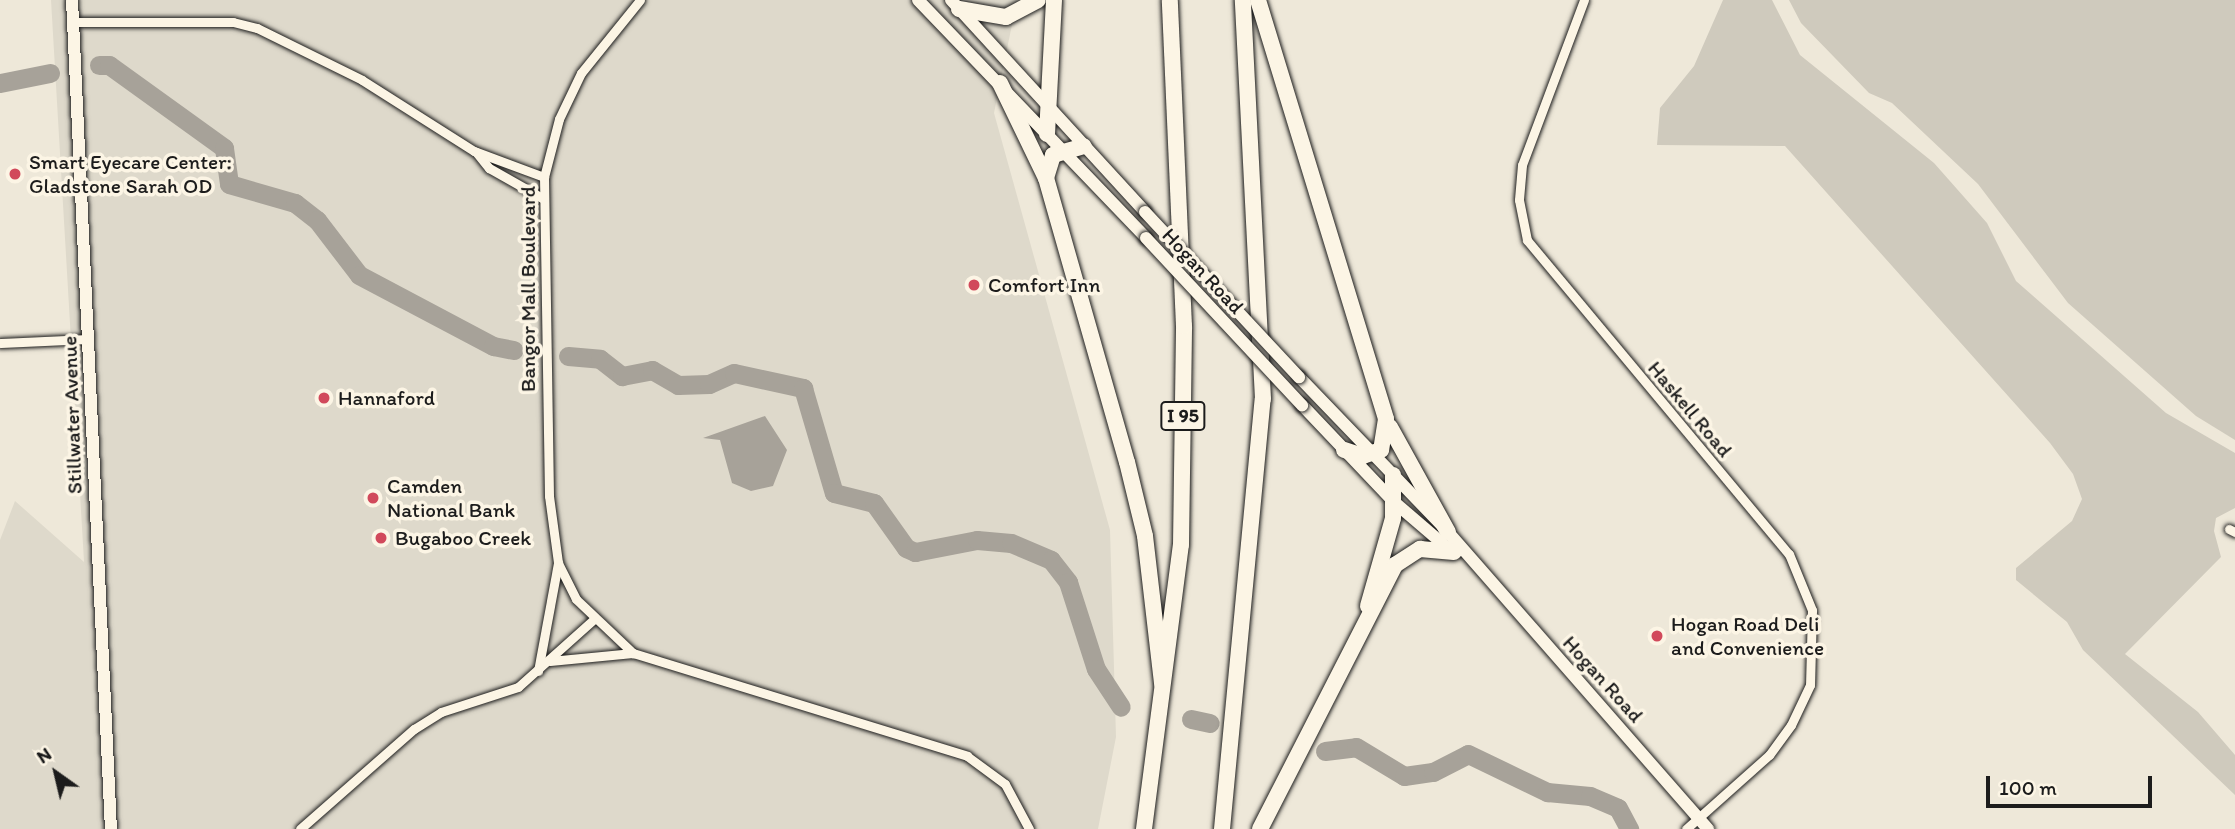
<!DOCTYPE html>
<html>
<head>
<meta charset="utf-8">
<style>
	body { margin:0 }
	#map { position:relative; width:2235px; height:829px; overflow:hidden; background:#eee8d9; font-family:Itim,sans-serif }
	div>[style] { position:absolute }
	.built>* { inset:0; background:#ded9cb }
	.green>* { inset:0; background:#cfcabd }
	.water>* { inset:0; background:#a7a299 }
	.river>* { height:19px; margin:-9.5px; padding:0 9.5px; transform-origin:9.5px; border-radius:9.5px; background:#a7a299 }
	.roads { filter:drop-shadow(0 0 2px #1c1c1c) drop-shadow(0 0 2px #1c1c1c) }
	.street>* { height:9px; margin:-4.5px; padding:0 4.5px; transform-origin:4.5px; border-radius:4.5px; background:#fcf5e5 }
	.secondary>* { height:12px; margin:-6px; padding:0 6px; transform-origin:6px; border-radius:6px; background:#fcf5e5 }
	.highway>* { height:16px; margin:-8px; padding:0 8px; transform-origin:8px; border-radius:8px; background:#fcf5e5 }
	.bridges { filter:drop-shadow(0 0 2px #1c1c1c) drop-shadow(0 0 2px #1c1c1c) }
	.secondary-bridge>* { height:12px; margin:-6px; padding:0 6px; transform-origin:6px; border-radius:6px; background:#fcf5e5 }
	.dots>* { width:19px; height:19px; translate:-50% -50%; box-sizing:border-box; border:4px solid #fcf5e5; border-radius:50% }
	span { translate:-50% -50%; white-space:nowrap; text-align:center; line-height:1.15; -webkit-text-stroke:7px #fcf5e5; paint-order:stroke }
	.shield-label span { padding:2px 5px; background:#fcf5e5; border:2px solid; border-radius:5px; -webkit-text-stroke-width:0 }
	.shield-label { font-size:19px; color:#1c1c1c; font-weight:700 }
	.poi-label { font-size:21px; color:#1c1c1c }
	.left { translate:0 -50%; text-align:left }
	.street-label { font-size:21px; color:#1c1c1c }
	.north { position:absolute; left:21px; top:738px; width:70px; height:70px; -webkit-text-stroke:5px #fcf5e5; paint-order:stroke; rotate:326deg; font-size:19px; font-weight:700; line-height:28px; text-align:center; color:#1c1c1c }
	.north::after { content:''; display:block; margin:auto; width:24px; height:32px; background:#1c1c1c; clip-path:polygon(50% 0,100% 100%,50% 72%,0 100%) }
	.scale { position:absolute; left:1986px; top:776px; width:166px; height:32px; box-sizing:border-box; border:4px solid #1c1c1c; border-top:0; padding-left:9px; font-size:21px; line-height:24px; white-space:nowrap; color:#1c1c1c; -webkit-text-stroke:5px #fcf5e5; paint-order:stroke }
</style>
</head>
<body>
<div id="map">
	<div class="built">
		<i style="clip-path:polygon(51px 0,1017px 0,994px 113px,1110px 530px,1116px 737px,1098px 829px,0 829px,0 540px,15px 501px,84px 562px)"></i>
	</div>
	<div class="green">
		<i style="clip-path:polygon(1723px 0,1772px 0,1800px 55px,1934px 163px,1987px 223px,2016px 281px,2166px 413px,2235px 453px,2235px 508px,2216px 518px,2214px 531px,2221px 557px,2125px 654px,2198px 712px,2235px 755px,2235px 795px,2083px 650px,2067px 622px,2016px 580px,2016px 568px,2072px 521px,2082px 499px,2073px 474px,2050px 443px,1785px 146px,1657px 145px,1660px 108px,1694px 66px)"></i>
		<i style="clip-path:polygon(1789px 0,2235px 0,2235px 440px,2196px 416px,2068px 303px,1978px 184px,1892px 103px,1869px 93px,1801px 23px)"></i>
	</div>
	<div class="water">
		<i style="clip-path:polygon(765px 416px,787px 450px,773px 486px,751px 491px,732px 483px,720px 440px,703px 438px)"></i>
	</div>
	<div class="river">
		<i style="left:99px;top:65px;width:10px"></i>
		<i style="left:109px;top:65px;width:142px;rotate:35.8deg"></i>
		<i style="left:224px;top:148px;width:36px;rotate:82deg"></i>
		<i style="left:229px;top:184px;width:69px;rotate:16.1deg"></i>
		<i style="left:295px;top:203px;width:28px;rotate:38deg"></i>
		<i style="left:317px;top:220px;width:69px;rotate:52.6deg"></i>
		<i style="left:359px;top:275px;width:152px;rotate:27.9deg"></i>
		<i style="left:493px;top:346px;width:21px;rotate:11deg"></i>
		<i style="left:0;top:83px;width:51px;rotate:-11.3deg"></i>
		<i style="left:568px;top:356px;width:32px;rotate:5deg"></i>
		<i style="left:600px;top:359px;width:28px;rotate:38deg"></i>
		<i style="left:622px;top:376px;width:31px;rotate:-11deg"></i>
		<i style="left:652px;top:370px;width:30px;rotate:30deg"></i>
		<i style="left:678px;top:385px;width:31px;rotate:-2deg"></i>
		<i style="left:709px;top:384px;width:27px;rotate:-24deg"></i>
		<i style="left:734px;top:373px;width:71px;rotate:12.3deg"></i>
		<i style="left:803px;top:388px;width:109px;rotate:73.6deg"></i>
		<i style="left:834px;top:493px;width:41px;rotate:14deg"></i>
		<i style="left:874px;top:503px;width:55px;rotate:54.6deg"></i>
		<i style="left:906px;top:548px;width:10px;rotate:24deg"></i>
		<i style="left:915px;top:552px;width:63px;rotate:-11deg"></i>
		<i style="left:977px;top:540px;width:34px;rotate:5deg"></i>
		<i style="left:1011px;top:543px;width:43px;rotate:23deg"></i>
		<i style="left:1051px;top:560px;width:28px;rotate:52deg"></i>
		<i style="left:1068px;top:582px;width:91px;rotate:72.2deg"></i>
		<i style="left:1096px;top:669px;width:45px;rotate:56.7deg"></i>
		<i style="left:1191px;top:719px;width:19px;rotate:12deg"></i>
		<i style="left:1325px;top:751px;width:31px;rotate:-7deg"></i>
		<i style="left:1356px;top:747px;width:56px;rotate:31.1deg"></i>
		<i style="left:1404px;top:776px;width:29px;rotate:-8deg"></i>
		<i style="left:1433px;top:772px;width:39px;rotate:-27deg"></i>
		<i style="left:1468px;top:754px;width:88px;rotate:25.7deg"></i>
		<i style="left:1547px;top:792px;width:43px;rotate:5.3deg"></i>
		<i style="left:1590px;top:796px;width:30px;rotate:23deg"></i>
		<i style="left:1618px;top:808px;width:24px;rotate:62deg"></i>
	</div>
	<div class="roads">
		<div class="street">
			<i style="left:640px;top:0;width:94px;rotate:128.9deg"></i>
			<i style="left:581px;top:73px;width:51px;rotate:115.6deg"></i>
			<i style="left:559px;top:119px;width:60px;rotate:104.5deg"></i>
			<i style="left:544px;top:177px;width:319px;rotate:89.1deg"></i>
			<i style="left:549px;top:496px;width:68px;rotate:82.3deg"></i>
			<i style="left:558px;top:563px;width:40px;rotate:63.4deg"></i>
			<i style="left:576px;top:599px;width:79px;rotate:43.5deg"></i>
			<i style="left:633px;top:653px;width:350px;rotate:17.1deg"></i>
			<i style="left:967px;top:756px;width:47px;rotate:36.4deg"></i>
			<i style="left:1005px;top:784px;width:51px;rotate:61.9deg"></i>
			<i style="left:1584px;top:0;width:176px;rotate:110.6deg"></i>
			<i style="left:1522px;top:165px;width:35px;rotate:95deg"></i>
			<i style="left:1519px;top:200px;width:41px;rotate:78.7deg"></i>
			<i style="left:1527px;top:240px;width:409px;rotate:50.2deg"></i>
			<i style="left:1789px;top:554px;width:61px;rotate:67.7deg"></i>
			<i style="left:1812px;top:610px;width:75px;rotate:91.5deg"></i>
			<i style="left:1810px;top:685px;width:44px;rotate:115.4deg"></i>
			<i style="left:1791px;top:725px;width:37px;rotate:126deg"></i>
			<i style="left:1769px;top:755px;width:111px;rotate:138.3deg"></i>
			<i style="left:73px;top:22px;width:160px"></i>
			<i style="left:233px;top:22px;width:25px;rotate:14deg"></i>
			<i style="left:257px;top:28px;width:117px;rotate:26.3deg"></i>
			<i style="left:362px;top:80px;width:133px;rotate:32.4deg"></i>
			<i style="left:474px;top:151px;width:75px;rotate:20.4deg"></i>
			<i style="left:476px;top:152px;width:21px;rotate:51deg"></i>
			<i style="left:489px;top:168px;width:61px;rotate:29.5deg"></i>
			<i style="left:0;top:343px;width:89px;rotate:-2.6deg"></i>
			<i style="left:2229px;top:529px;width:7px;rotate:27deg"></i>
			<i style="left:550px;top:661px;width:83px;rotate:-5.5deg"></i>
			<i style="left:538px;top:671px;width:110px;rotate:-79.5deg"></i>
			<i style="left:300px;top:829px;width:152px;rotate:-41.3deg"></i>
			<i style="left:414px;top:729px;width:32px;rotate:-32deg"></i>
			<i style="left:441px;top:712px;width:81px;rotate:-18deg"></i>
			<i style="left:518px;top:687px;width:102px;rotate:-41.8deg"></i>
		</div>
		<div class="secondary">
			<i style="left:72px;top:0;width:830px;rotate:87.31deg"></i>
			<i style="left:918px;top:0;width:330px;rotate:46.2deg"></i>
			<i style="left:951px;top:0;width:287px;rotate:47.5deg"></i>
			<i style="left:1299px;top:377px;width:215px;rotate:46.1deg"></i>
			<i style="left:1448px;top:532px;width:395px;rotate:48.8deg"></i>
			<i style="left:1302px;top:405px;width:132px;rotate:46.5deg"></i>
			<i style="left:1393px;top:501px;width:75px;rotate:40.7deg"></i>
		</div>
		<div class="highway">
			<i style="left:1258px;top:0;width:438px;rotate:73deg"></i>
			<i style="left:1386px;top:419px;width:31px;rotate:99deg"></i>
			<i style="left:1381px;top:450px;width:19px;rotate:162deg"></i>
			<i style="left:1363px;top:456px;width:20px;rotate:-162deg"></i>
			<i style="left:959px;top:9px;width:48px;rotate:9.7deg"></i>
			<i style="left:1006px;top:17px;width:36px;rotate:-28deg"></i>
			<i style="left:1000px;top:83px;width:106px;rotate:64.2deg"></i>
			<i style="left:1046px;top:178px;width:295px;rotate:74.1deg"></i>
			<i style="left:1127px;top:462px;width:76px;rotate:76.3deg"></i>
			<i style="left:1145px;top:536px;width:149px;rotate:83.4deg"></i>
			<i style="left:1047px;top:134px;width:134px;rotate:-87deg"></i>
			<i style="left:1046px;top:178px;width:24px;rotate:-73deg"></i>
			<i style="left:1053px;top:155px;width:32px;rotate:-16deg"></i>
			<i style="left:1390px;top:427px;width:120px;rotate:61.1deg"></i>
			<i style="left:1368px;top:606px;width:91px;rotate:-74.1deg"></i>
			<i style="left:1393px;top:518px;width:43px;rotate:-90deg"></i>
			<i style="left:1144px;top:829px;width:286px;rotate:-82.6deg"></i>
			<i style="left:1181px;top:545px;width:219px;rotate:-89.2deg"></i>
			<i style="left:1184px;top:326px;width:326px;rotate:-92.5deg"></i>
			<i style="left:1222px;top:829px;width:432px;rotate:-84.6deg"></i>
			<i style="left:1263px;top:399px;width:400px;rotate:-92.9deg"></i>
			<i style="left:1260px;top:829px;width:297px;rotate:-62.9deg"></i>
			<i style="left:1395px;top:565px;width:30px;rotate:-33deg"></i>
			<i style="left:1420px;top:549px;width:34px;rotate:5deg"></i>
		</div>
	</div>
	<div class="bridges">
		<div class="secondary-bridge">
			<i style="left:1145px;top:212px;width:226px;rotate:47deg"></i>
			<i style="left:1146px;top:238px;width:229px;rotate:47deg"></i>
		</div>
	</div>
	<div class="dots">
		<i style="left:15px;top:174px;background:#d1495b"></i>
		<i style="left:974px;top:285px;background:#d1495b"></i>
		<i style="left:324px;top:398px;background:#d1495b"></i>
		<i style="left:373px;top:498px;background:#d1495b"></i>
		<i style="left:381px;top:538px;background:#d1495b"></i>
		<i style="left:1657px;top:636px;background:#d1495b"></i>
	</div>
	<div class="shield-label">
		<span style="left:1183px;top:416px">I 95</span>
	</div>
	<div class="poi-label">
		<span class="left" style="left:29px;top:174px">Smart Eyecare Center:<br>Gladstone Sarah OD</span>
		<span class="left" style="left:988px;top:285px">Comfort Inn</span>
		<span class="left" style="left:338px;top:398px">Hannaford</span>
		<span class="left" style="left:387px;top:498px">Camden<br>National Bank</span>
		<span class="left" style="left:395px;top:538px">Bugaboo Creek</span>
		<span class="left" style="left:1671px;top:636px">Hogan Road Deli<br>and Convenience</span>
	</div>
	<div class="street-label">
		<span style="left:1203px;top:271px;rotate:47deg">Hogan Road</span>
		<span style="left:528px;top:289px;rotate:-90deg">Bangor Mall Boulevard</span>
		<span style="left:1690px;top:409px;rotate:50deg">Haskell Road</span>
		<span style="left:72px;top:415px;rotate:-92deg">Stillwater Avenue</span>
		<span style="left:1603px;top:679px;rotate:48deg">Hogan Road</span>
	</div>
	<div class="north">N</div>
	<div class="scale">100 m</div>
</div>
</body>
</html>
